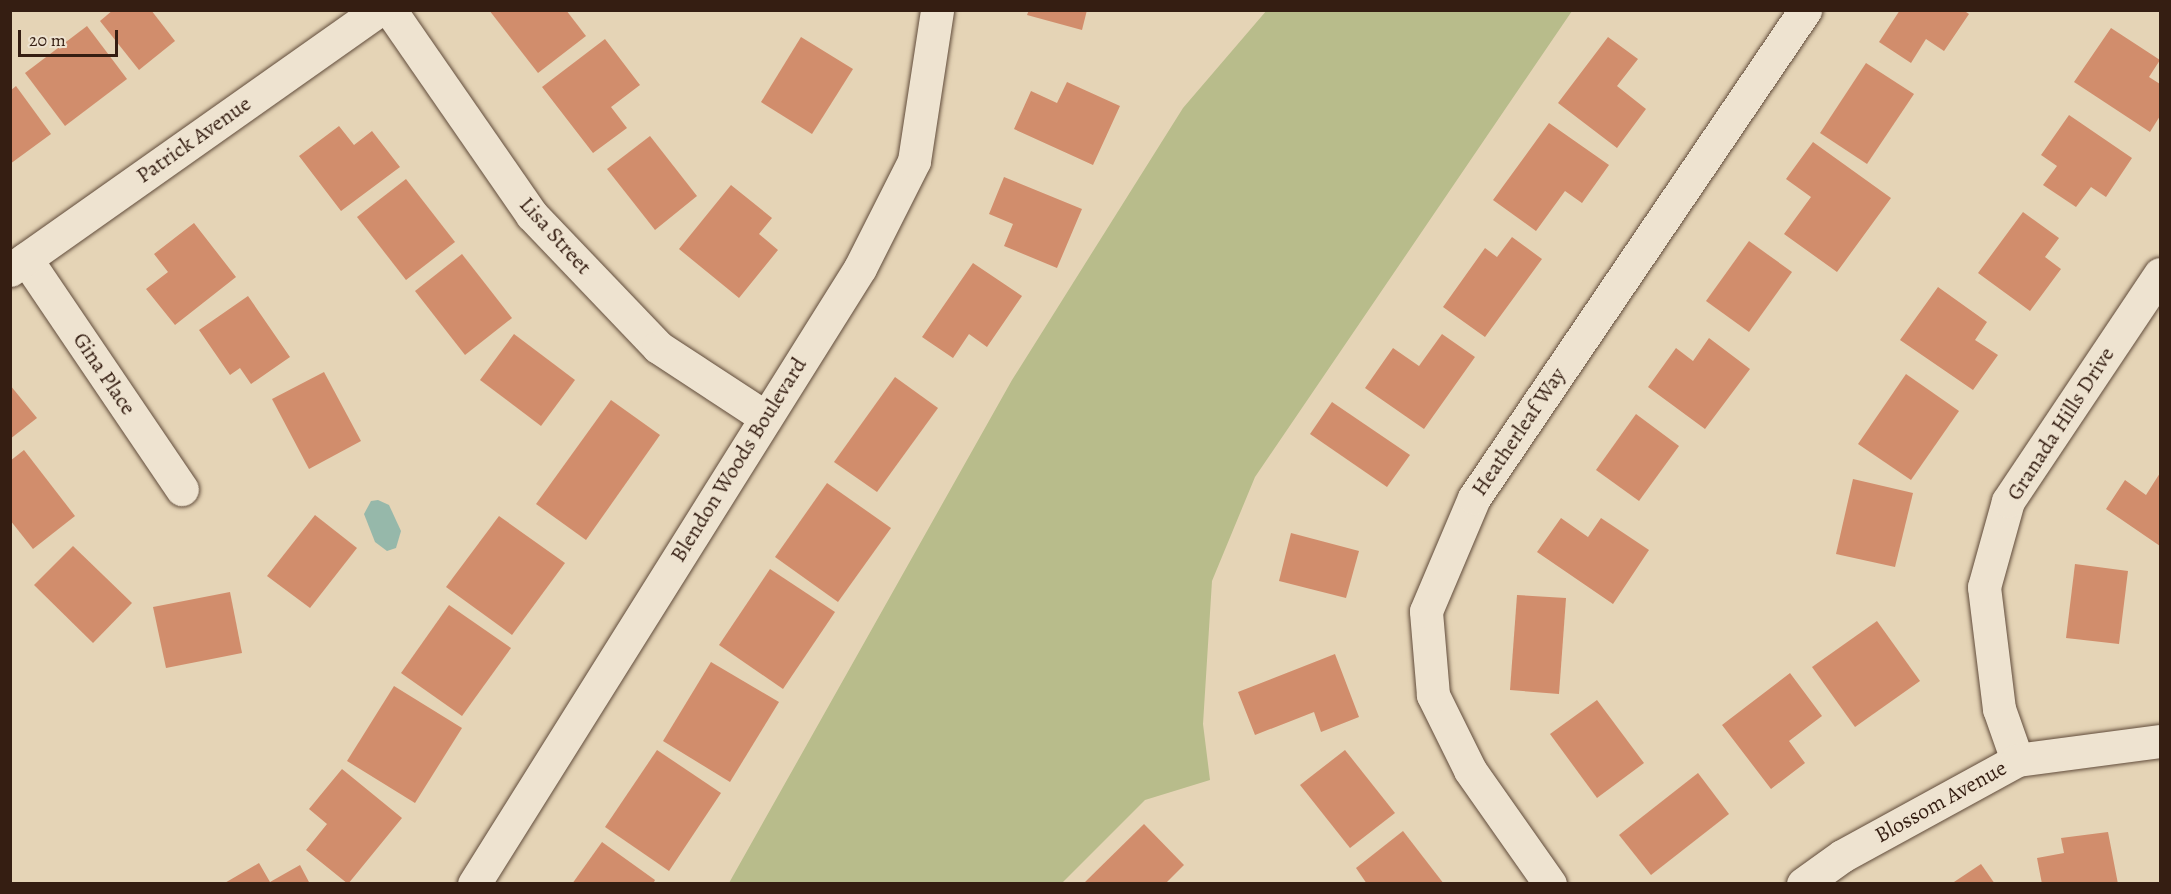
<!DOCTYPE html>
<html>
<head>
<meta charset="utf-8">
<style>
	body { margin:0 }
	#map { position:relative; width:2171px; height:894px; overflow:hidden; background:#e5d4b6; font-family:Alegreya,serif }
	div>[style] { position:absolute }
	.green>* { inset:0; background:#b8bc8b }
	.water>* { inset:0; background:#96b8aa }
	.building>* { inset:0; background:#d18d6c }
	.roads { filter:drop-shadow(0 0 2px #614c3b) drop-shadow(0 0 2px #614c3b) }
	.minor>* { height:33px; margin:-16.5px; padding:0 16.5px; transform-origin:16.5px; border-radius:16.5px; background:#eee3d0 }
	span { translate:-50% -50%; white-space:nowrap; text-align:center; line-height:1.15; -webkit-text-stroke:4.5px #eee3d0; paint-order:stroke }
	.street-label { font-size:22px; color:#351e12 }
	.frame { position:absolute; inset:0; border:12px solid #351e12; pointer-events:none }
	.scale { position:absolute; left:18px; top:30px; width:100px; height:27px; box-sizing:border-box; border:3px solid #351e12; border-top:0; padding-left:8px; font-size:18px; line-height:21px; white-space:nowrap; color:#351e12; -webkit-text-stroke:4px #eee3d0; paint-order:stroke }
</style>
</head>
<body>
<div id="map">
	<div class="green">
		<i style="clip-path:polygon(1267px 10px,1572px 11px,1255px 477px,1212px 581px,1203px 724px,1210px 780px,1145px 800px,1062px 883px,729px 883px,1012px 380px,1183px 108px)"></i>
	</div>
	<div class="water">
		<i style="clip-path:polygon(378px 500px,389px 505px,401px 531px,396px 548px,387px 551px,375px 542px,364px 514px,371px 501px)"></i>
	</div>
	<div class="building">
		<i style="clip-path:polygon(113px 10px,151px 10px,175px 41px,139px 70px,100px 21px)"></i>
		<i style="clip-path:polygon(489px 10px,566px 10px,586px 36px,538px 73px)"></i>
		<i style="clip-path:polygon(1029px 10px,1087px 10px,1082px 30px,1027px 15px)"></i>
		<i style="clip-path:polygon(1900px 10px,1963px 10px,1969px 14px,1944px 51px,1926px 39px,1911px 63px,1879px 42px)"></i>
		<i style="clip-path:polygon(87px 26px,127px 79px,65px 126px,25px 73px)"></i>
		<i style="clip-path:polygon(2111px 28px,2160px 60px,2149px 77px,2160px 84px,2160px 116px,2150px 132px,2074px 82px)"></i>
		<i style="clip-path:polygon(801px 37px,853px 69px,812px 134px,761px 102px)"></i>
		<i style="clip-path:polygon(1608px 37px,1638px 59px,1617px 86px,1646px 109px,1617px 148px,1558px 103px)"></i>
		<i style="clip-path:polygon(605px 39px,640px 85px,611px 107px,627px 128px,593px 153px,542px 87px)"></i>
		<i style="clip-path:polygon(1866px 63px,1914px 94px,1867px 164px,1820px 133px)"></i>
		<i style="clip-path:polygon(1067px 82px,1120px 106px,1093px 165px,1014px 129px,1031px 91px,1057px 103px)"></i>
		<i style="clip-path:polygon(16px 86px,51px 134px,10px 164px,10px 91px)"></i>
		<i style="clip-path:polygon(2069px 115px,2132px 158px,2106px 197px,2091px 187px,2076px 207px,2043px 185px,2057px 166px,2041px 155px)"></i>
		<i style="clip-path:polygon(1549px 123px,1609px 165px,1582px 203px,1565px 191px,1536px 231px,1493px 200px)"></i>
		<i style="clip-path:polygon(339px 126px,354px 145px,372px 131px,400px 167px,341px 211px,299px 156px)"></i>
		<i style="clip-path:polygon(650px 136px,697px 196px,655px 230px,607px 169px)"></i>
		<i style="clip-path:polygon(1813px 142px,1891px 198px,1837px 272px,1784px 234px,1811px 197px,1786px 179px)"></i>
		<i style="clip-path:polygon(1004px 177px,1082px 209px,1057px 268px,1004px 246px,1013px 224px,989px 214px)"></i>
		<i style="clip-path:polygon(406px 179px,455px 242px,406px 280px,357px 217px)"></i>
		<i style="clip-path:polygon(731px 185px,772px 218px,759px 234px,778px 250px,739px 298px,679px 249px)"></i>
		<i style="clip-path:polygon(2023px 212px,2059px 238px,2045px 257px,2061px 269px,2030px 311px,1978px 273px)"></i>
		<i style="clip-path:polygon(194px 223px,236px 277px,175px 325px,146px 289px,168px 272px,154px 254px)"></i>
		<i style="clip-path:polygon(1512px 237px,1542px 259px,1485px 337px,1443px 307px,1485px 248px,1497px 257px)"></i>
		<i style="clip-path:polygon(1749px 241px,1792px 272px,1749px 332px,1706px 301px)"></i>
		<i style="clip-path:polygon(462px 254px,512px 318px,465px 355px,415px 291px)"></i>
		<i style="clip-path:polygon(973px 263px,1022px 296px,987px 347px,969px 334px,953px 358px,922px 337px)"></i>
		<i style="clip-path:polygon(1938px 287px,1987px 322px,1975px 340px,1998px 355px,1973px 390px,1900px 340px)"></i>
		<i style="clip-path:polygon(248px 296px,290px 357px,251px 384px,240px 368px,230px 375px,199px 330px)"></i>
		<i style="clip-path:polygon(514px 334px,575px 380px,541px 426px,480px 380px)"></i>
		<i style="clip-path:polygon(1442px 334px,1475px 357px,1424px 429px,1365px 388px,1393px 348px,1419px 366px)"></i>
		<i style="clip-path:polygon(1709px 338px,1750px 369px,1705px 429px,1648px 387px,1676px 348px,1693px 361px)"></i>
		<i style="clip-path:polygon(324px 372px,361px 441px,309px 469px,272px 399px)"></i>
		<i style="clip-path:polygon(1906px 374px,1959px 411px,1911px 480px,1858px 444px)"></i>
		<i style="clip-path:polygon(895px 377px,938px 408px,877px 492px,834px 462px)"></i>
		<i style="clip-path:polygon(10px 385px,37px 418px,10px 439px)"></i>
		<i style="clip-path:polygon(611px 400px,660px 435px,586px 540px,536px 504px)"></i>
		<i style="clip-path:polygon(1332px 402px,1410px 455px,1387px 487px,1310px 434px)"></i>
		<i style="clip-path:polygon(1636px 414px,1679px 446px,1639px 501px,1596px 470px)"></i>
		<i style="clip-path:polygon(24px 450px,75px 516px,33px 549px,10px 520px,10px 461px)"></i>
		<i style="clip-path:polygon(2160px 473px,2160px 546px,2106px 509px,2125px 480px,2146px 495px)"></i>
		<i style="clip-path:polygon(1853px 479px,1913px 493px,1895px 567px,1836px 554px)"></i>
		<i style="clip-path:polygon(827px 483px,891px 528px,838px 602px,775px 557px)"></i>
		<i style="clip-path:polygon(315px 515px,357px 548px,310px 608px,267px 576px)"></i>
		<i style="clip-path:polygon(499px 516px,565px 563px,512px 635px,446px 587px)"></i>
		<i style="clip-path:polygon(1561px 518px,1588px 537px,1601px 518px,1649px 550px,1613px 604px,1537px 552px)"></i>
		<i style="clip-path:polygon(1291px 533px,1359px 551px,1346px 598px,1279px 581px)"></i>
		<i style="clip-path:polygon(73px 546px,132px 603px,93px 643px,34px 585px)"></i>
		<i style="clip-path:polygon(2075px 564px,2128px 571px,2119px 644px,2066px 638px)"></i>
		<i style="clip-path:polygon(770px 569px,835px 612px,783px 689px,719px 645px)"></i>
		<i style="clip-path:polygon(230px 592px,242px 653px,166px 668px,153px 607px)"></i>
		<i style="clip-path:polygon(1517px 595px,1566px 598px,1559px 694px,1510px 690px)"></i>
		<i style="clip-path:polygon(449px 605px,511px 648px,462px 716px,401px 673px)"></i>
		<i style="clip-path:polygon(1877px 621px,1920px 681px,1855px 727px,1812px 667px)"></i>
		<i style="clip-path:polygon(1335px 654px,1359px 717px,1321px 732px,1314px 712px,1255px 735px,1238px 692px)"></i>
		<i style="clip-path:polygon(711px 662px,779px 702px,730px 782px,663px 741px)"></i>
		<i style="clip-path:polygon(1790px 673px,1822px 716px,1789px 741px,1805px 763px,1771px 789px,1722px 725px)"></i>
		<i style="clip-path:polygon(394px 686px,462px 728px,415px 803px,347px 761px)"></i>
		<i style="clip-path:polygon(1597px 700px,1644px 763px,1597px 798px,1550px 734px)"></i>
		<i style="clip-path:polygon(657px 750px,721px 793px,669px 871px,605px 827px)"></i>
		<i style="clip-path:polygon(1345px 750px,1395px 813px,1350px 848px,1300px 785px)"></i>
		<i style="clip-path:polygon(342px 769px,402px 818px,348px 884px,306px 850px,327px 824px,309px 809px)"></i>
		<i style="clip-path:polygon(1698px 773px,1729px 814px,1651px 875px,1619px 835px)"></i>
		<i style="clip-path:polygon(1144px 824px,1184px 865px,1165px 884px,1083px 884px)"></i>
		<i style="clip-path:polygon(1403px 831px,1444px 884px,1367px 884px,1356px 868px)"></i>
		<i style="clip-path:polygon(2108px 832px,2118px 884px,2042px 884px,2037px 858px,2064px 853px,2061px 838px)"></i>
		<i style="clip-path:polygon(602px 842px,655px 880px,653px 884px,572px 884px)"></i>
		<i style="clip-path:polygon(259px 863px,270px 882px,300px 865px,310px 884px,223px 884px)"></i>
		<i style="clip-path:polygon(1981px 864px,1995px 884px,1951px 884px)"></i>
	</div>
	<div class="roads">
		<div class="minor">
			<i style="left:390px;top:10px;width:249px;rotate:55.3deg"></i>
			<i style="left:532px;top:215px;width:182px;rotate:46.3deg"></i>
			<i style="left:658px;top:347px;width:128px;rotate:33.2deg"></i>
			<i style="left:26px;top:259px;width:278px;rotate:55.9deg"></i>
			<i style="left:10px;top:270px;width:451px;rotate:-35.2deg"></i>
			<i style="left:2017px;top:760px;width:54px;rotate:-109.4deg"></i>
			<i style="left:1999px;top:709px;width:123px;rotate:-97deg"></i>
			<i style="left:1984px;top:587px;width:89px;rotate:-74.4deg"></i>
			<i style="left:2008px;top:501px;width:273px;rotate:-56.2deg"></i>
			<i style="left:474px;top:884px;width:727px;rotate:-57.93deg"></i>
			<i style="left:860px;top:268px;width:120px;rotate:-63.2deg"></i>
			<i style="left:914px;top:161px;width:153px;rotate:-81.3deg"></i>
			<i style="left:1550px;top:884px;width:139px;rotate:-125.1deg"></i>
			<i style="left:1470px;top:770px;width:84px;rotate:-116.3deg"></i>
			<i style="left:1433px;top:695px;width:84px;rotate:-94.8deg"></i>
			<i style="left:1426px;top:611px;width:123px;rotate:-67deg"></i>
			<i style="left:1474px;top:498px;width:590px;rotate:-55.85deg"></i>
			<i style="left:1803px;top:884px;width:48px;rotate:-35.7deg"></i>
			<i style="left:1842px;top:856px;width:200px;rotate:-28.7deg"></i>
			<i style="left:2017px;top:760px;width:144px;rotate:-7.6deg"></i>
		</div>
	</div>
	<div class="street-label">
		<span style="left:194px;top:140px;rotate:-35deg">Patrick Avenue</span>
		<span style="left:555px;top:236px;rotate:48deg">Lisa Street</span>
		<span style="left:104px;top:374px;rotate:56deg">Gina Place</span>
		<span style="left:2061px;top:424px;rotate:-57deg">Granada Hills Drive</span>
		<span style="left:1519px;top:432px;rotate:-56deg">Heatherleaf Way</span>
		<span style="left:739px;top:460px;rotate:-58deg">Blendon Woods Boulevard</span>
		<span style="left:1941px;top:802px;rotate:-29deg">Blossom Avenue</span>
	</div>
	<div class="frame"></div>
	<div class="scale">20 m</div>
</div>
</body>
</html>
